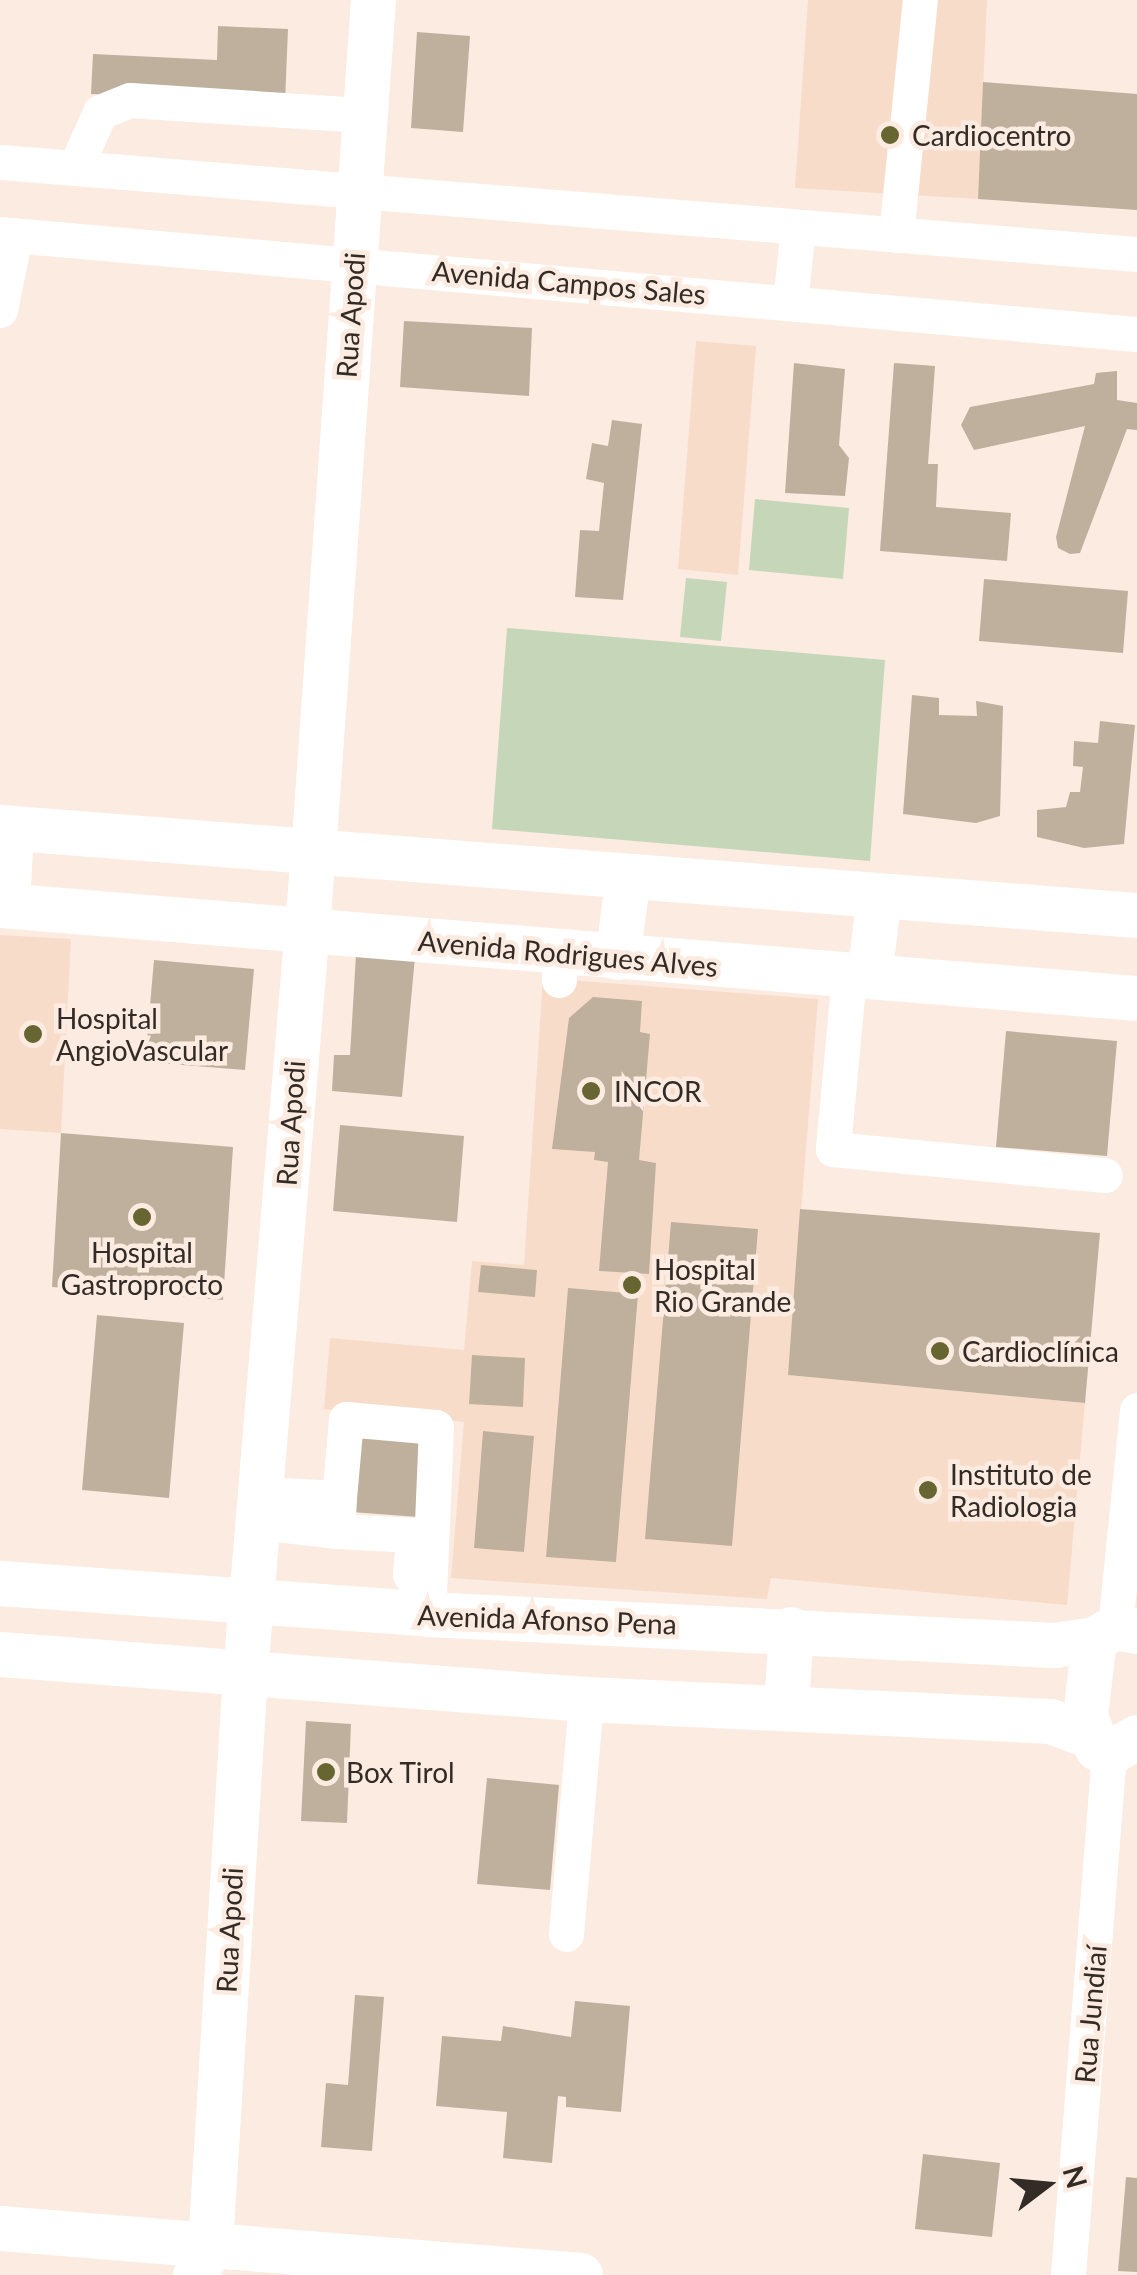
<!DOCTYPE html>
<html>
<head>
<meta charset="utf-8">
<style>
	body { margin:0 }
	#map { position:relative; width:1137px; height:2275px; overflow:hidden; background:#fcebe0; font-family:Lato,sans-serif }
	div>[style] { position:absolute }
	.built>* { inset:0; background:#f8dcca }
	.green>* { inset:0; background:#c5d7b8 }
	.building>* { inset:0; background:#bfb09e }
	.minor>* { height:35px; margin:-17.5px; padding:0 17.5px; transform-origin:17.5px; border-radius:17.5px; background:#fff }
	.major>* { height:45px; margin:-22.5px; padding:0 22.5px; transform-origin:22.5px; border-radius:22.5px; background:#fff }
	.dots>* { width:28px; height:28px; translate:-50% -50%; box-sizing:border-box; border:5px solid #fcebe0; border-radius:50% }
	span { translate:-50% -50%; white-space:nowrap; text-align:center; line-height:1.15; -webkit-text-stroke:9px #fcebe0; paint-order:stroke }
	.poi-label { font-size:28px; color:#332b26 }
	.left { translate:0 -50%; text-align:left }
	.street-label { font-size:28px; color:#332b26 }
	.north { position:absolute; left:997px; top:2135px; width:100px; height:100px; -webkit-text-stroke:8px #fcebe0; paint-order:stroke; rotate:74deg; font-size:28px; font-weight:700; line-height:40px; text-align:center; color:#332b26 }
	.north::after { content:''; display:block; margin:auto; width:35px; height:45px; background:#332b26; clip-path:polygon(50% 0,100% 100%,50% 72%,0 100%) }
</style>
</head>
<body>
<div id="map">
	<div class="built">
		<i style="clip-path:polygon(808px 0,987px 0,978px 199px,795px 188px)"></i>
		<i style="clip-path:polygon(696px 341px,756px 346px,738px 575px,678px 569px)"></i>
		<i style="clip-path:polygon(0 935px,71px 939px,61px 1133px,0 1129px)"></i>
		<i style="clip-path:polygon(543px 978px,818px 999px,788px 1375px,1085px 1403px,1067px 1605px,771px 1578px,767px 1599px,451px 1578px,464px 1422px,324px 1409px,330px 1338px,464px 1350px,472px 1261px,524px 1265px)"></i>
	</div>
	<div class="green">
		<i style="clip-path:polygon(755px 499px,849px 508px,843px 579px,749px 570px)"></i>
		<i style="clip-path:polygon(686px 578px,727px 582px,721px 641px,680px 637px)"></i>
		<i style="clip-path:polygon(507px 628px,885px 660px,870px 861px,492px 829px)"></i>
	</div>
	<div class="building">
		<i style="clip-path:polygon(218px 26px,288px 29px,285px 102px,91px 94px,93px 54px,217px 60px)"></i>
		<i style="clip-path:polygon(417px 32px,470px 36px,463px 132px,411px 128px)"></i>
		<i style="clip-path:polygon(983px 82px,1137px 94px,1137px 210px,978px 199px)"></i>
		<i style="clip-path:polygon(404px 321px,532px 328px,529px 396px,400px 387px)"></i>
		<i style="clip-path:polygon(794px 363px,845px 369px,839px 445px,849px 458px,845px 496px,785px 493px)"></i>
		<i style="clip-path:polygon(894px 363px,935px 366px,928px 464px,938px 464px,936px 507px,1011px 513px,1007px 561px,880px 551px)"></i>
		<i style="clip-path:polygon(1117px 371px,1117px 400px,1137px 403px,1137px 430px,1127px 429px,1080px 553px,1070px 554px,1058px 548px,1056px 537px,1085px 426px,974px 450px,961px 425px,970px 407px,1094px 384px,1096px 373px)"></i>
		<i style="clip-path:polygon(612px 420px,642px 424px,623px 600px,575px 597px,580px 530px,599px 531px,604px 483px,586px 479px,592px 443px,608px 446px)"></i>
		<i style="clip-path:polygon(984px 579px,1128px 591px,1123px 653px,979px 641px)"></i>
		<i style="clip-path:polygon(912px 695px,939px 698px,939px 715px,977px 716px,976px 701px,1003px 706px,1000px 816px,976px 823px,903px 814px)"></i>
		<i style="clip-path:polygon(1100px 721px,1135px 725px,1124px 844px,1084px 848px,1037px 837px,1037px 810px,1066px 807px,1070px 792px,1080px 792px,1083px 767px,1073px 766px,1074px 741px,1098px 743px)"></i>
		<i style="clip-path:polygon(356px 955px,415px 957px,402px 1097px,332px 1091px,334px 1055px,350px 1055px)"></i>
		<i style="clip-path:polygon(154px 960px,254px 969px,245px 1070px,145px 1062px)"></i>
		<i style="clip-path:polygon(593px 997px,642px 1001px,640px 1032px,650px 1034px,639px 1160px,656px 1163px,649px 1274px,599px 1271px,608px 1162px,594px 1160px,595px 1152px,552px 1149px,569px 1018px)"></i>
		<i style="clip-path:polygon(1006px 1031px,1117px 1041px,1107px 1156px,996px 1147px)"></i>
		<i style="clip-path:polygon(340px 1125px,464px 1136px,457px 1222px,333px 1211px)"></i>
		<i style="clip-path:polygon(61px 1133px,233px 1147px,223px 1300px,52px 1287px)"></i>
		<i style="clip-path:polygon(800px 1209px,1100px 1233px,1085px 1403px,788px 1375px)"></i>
		<i style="clip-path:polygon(671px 1222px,758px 1229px,732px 1546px,645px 1539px)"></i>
		<i style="clip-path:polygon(481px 1265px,537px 1270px,535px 1297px,478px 1292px)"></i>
		<i style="clip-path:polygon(568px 1288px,638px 1294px,616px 1562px,546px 1557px)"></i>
		<i style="clip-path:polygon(97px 1315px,184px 1323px,169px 1498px,82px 1490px)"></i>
		<i style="clip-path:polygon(472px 1355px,525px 1358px,523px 1407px,469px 1404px)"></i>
		<i style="clip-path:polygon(358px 1425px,424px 1430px,418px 1517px,352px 1512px)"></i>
		<i style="clip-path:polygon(483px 1431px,534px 1436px,524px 1552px,474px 1548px)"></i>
		<i style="clip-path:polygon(306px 1721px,351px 1724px,347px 1823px,301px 1821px)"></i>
		<i style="clip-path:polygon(487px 1778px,559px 1785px,550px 1890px,477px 1884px)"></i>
		<i style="clip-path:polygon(355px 1995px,384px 1997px,372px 2151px,321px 2147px,326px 2083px,348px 2085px)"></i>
		<i style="clip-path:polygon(575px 2001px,630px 2006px,621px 2112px,566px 2107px,566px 2097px,558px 2096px,552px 2163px,503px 2158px,507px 2112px,436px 2106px,442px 2036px,501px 2041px,503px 2026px,571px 2037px)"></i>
		<i style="clip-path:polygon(923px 2154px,1000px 2163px,992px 2237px,915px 2229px)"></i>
		<i style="clip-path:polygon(1126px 2177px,1137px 2178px,1137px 2272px,1118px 2271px)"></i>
	</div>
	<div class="minor">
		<i style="left:0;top:162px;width:1141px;rotate:4.63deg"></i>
		<i style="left:75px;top:168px;width:61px;rotate:-65.9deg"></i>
		<i style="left:100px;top:112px;width:32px;rotate:-22deg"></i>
		<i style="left:130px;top:100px;width:234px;rotate:3.7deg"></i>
		<i style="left:0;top:234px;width:1141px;rotate:5.03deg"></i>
		<i style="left:896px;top:235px;width:236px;rotate:-84.2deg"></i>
		<i style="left:790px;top:302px;width:75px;rotate:-83.9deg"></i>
		<i style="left:0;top:310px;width:76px;rotate:-78.7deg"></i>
		<i style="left:849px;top:975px;width:175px;rotate:95.3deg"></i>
		<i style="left:833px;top:1149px;width:273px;rotate:5.5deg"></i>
		<i style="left:559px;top:980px;width:26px;rotate:-88deg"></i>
		<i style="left:261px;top:1494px;width:78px;rotate:2.9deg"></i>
		<i style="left:339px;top:1498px;width:79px;rotate:-84.9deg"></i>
		<i style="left:346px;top:1419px;width:90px;rotate:5.1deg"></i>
		<i style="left:436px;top:1427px;width:187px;rotate:92.4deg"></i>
		<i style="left:339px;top:1498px;width:33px;rotate:93deg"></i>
		<i style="left:337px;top:1531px;width:76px;rotate:3deg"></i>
		<i style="left:413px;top:1535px;width:40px;rotate:94.3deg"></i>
		<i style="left:259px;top:1522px;width:79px;rotate:6.6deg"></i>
		<i style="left:1115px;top:1627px;width:218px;rotate:-84.2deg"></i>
		<i style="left:566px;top:1934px;width:236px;rotate:-85.1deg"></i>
		<i style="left:1068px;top:2275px;width:524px;rotate:-85.51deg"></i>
	</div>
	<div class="major">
		<i style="left:0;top:827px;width:1140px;rotate:4.43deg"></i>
		<i style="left:0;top:905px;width:1141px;rotate:4.68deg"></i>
		<i style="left:7px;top:905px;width:77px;rotate:-87deg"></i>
		<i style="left:617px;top:957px;width:81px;rotate:-82.2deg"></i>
		<i style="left:869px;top:976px;width:81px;rotate:-82.9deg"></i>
		<i style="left:0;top:1583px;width:429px;rotate:4.1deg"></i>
		<i style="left:428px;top:1614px;width:627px;rotate:2.84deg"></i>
		<i style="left:1054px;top:1645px;width:40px;rotate:-8.5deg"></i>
		<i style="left:1137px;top:1631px;width:22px;rotate:-170deg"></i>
		<i style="left:1115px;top:1627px;width:24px;rotate:150deg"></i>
		<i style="left:1094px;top:1639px;width:78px;rotate:96.7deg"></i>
		<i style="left:1085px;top:1716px;width:34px;rotate:69deg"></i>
		<i style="left:1097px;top:1748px;width:13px;rotate:23deg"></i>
		<i style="left:1109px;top:1753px;width:32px;rotate:-30deg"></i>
		<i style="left:0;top:1654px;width:588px;rotate:4.39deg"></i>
		<i style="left:586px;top:1699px;width:465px;rotate:2.7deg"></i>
		<i style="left:1050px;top:1721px;width:40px;rotate:20.2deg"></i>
		<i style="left:786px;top:1707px;width:78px;rotate:-86.3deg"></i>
		<i style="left:0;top:2228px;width:582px;rotate:4.63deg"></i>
		<i style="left:195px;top:2275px;width:33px;rotate:-63deg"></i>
		<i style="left:210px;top:2246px;width:575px;rotate:-86.51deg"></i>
		<i style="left:245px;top:1672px;width:822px;rotate:-85.25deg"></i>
		<i style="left:313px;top:853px;width:855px;rotate:-85.98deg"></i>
	</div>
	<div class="dots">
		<i style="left:890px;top:135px;background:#676532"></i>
		<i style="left:33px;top:1034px;background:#676532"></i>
		<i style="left:591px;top:1091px;background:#676532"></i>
		<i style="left:142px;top:1217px;background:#676532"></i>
		<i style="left:632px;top:1285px;background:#676532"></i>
		<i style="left:940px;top:1351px;background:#676532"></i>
		<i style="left:928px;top:1490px;background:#676532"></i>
		<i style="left:326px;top:1772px;background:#676532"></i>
	</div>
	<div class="poi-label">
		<span class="left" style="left:912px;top:135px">Cardiocentro</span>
		<span class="left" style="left:56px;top:1034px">Hospital<br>AngioVascular</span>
		<span class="left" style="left:614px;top:1091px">INCOR</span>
		<span style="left:142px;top:1268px">Hospital<br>Gastroprocto</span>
		<span class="left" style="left:654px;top:1285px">Hospital<br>Rio Grande</span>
		<span class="left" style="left:962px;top:1351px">Cardioclínica</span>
		<span class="left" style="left:950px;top:1490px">Instituto de<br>Radiologia</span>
		<span class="left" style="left:346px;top:1772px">Box Tirol</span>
	</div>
	<div class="street-label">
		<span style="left:569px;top:282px;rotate:5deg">Avenida Campos Sales</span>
		<span style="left:350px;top:315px;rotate:-86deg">Rua Apodi</span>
		<span style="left:568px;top:953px;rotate:5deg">Avenida Rodrigues Alves</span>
		<span style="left:290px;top:1123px;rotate:-86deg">Rua Apodi</span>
		<span style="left:547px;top:1619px;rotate:2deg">Avenida Afonso Pena</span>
		<span style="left:229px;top:1930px;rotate:-87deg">Rua Apodi</span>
		<span style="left:1090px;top:2014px;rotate:-85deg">Rua Jundiaí</span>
	</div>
	<div class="north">N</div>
</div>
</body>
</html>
